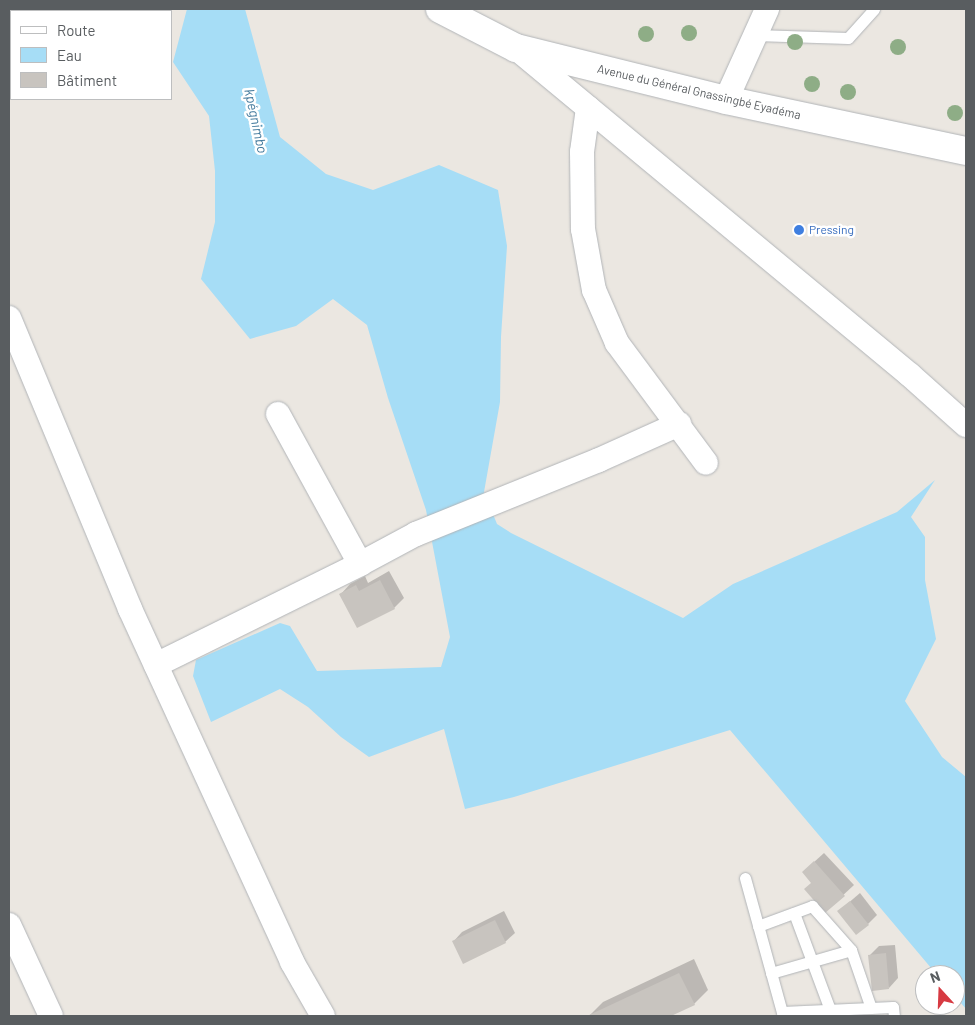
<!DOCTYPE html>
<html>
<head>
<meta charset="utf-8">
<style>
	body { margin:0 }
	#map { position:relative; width:975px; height:1025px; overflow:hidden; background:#ebe7e1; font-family:Barlow,sans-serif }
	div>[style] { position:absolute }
	.water>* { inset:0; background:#a6ddf6 }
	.shadow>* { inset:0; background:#0003 }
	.building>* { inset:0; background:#c8c4bf }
	.roads { filter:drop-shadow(0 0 1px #b1b4b7) drop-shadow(0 0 1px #b1b4b7) }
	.lane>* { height:11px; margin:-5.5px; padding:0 5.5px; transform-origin:5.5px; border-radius:5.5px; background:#fff }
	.street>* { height:24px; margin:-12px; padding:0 12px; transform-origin:12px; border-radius:12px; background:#fff }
	.secondary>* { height:28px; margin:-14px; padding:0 14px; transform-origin:14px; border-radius:14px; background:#fff }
	.trees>* { width:16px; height:16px; margin:-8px; border-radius:50%; background:#8ead86 }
	.dots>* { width:14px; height:14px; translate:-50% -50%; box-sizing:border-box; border:2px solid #fff; border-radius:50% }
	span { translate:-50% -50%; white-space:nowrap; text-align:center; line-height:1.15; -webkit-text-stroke:5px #fff; paint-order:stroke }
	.street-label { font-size:12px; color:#595d60 }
	.shop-label { font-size:12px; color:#366cbe }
	.left { translate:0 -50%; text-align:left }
	.water-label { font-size:14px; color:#437a9d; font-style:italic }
	.frame { position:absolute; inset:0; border:10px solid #595d60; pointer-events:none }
	.legend { position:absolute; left:10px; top:10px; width:162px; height:90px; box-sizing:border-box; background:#fff; border:1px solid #bdbebf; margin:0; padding:6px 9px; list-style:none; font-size:15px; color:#595d60 }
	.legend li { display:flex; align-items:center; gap:10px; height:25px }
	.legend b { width:25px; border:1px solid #bdbebf }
	.north { position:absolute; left:915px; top:965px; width:50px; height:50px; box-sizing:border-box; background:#fff; border:1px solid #bdbebf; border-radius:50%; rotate:340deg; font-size:14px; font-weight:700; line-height:20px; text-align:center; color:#595d60 }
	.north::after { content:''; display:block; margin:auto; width:18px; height:22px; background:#d73a42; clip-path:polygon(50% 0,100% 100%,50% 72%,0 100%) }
</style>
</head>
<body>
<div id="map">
	<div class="water">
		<i style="clip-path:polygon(187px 9px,245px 9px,280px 137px,326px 174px,373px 190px,439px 165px,498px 190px,507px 246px,501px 337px,500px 402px,484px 492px,497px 524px,511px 533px,683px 618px,733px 584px,897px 512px,935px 480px,911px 517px,925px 537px,925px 580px,936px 639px,905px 701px,942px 757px,966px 777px,966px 1009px,955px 996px,955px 975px,937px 975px,730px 730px,514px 797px,465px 809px,444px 729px,369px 757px,341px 737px,308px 707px,280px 689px,211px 722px,193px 676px,196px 660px,280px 623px,290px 626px,317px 671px,441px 667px,450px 637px,426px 510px,388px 398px,367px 325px,333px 299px,296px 326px,250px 339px,201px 279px,215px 222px,215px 171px,209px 116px,173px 62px)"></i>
	</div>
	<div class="shadow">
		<i style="clip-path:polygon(389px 571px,404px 598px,394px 608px,341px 594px,350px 584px,365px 576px,368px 583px)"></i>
		<i style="clip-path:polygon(824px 853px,854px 885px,826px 911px,813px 882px,813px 863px)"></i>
		<i style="clip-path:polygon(860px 893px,877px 915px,868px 924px,839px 911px)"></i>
		<i style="clip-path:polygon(504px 911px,515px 933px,505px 942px,453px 942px,462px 932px)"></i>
		<i style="clip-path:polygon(895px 945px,898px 978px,889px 988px,869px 956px,879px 946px)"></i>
		<i style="clip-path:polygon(694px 959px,708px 990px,694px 1004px,668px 1016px,589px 1016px,603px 1002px)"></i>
	</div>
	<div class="building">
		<i style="clip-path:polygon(380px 580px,395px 609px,357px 628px,339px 594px,356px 585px,359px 591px)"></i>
		<i style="clip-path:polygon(814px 861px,845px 896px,825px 913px,804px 889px,811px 883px,802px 872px)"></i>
		<i style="clip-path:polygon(850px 901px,869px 925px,856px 935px,837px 911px)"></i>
		<i style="clip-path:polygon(495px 920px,506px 943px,463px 964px,452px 941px)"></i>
		<i style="clip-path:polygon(886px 953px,889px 989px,872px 991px,868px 955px)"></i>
		<i style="clip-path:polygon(679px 973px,695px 1005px,671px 1016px,587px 1016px)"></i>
	</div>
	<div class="roads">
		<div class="lane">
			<i style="left:755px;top:35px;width:93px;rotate:1.8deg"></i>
			<i style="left:848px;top:38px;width:39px;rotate:-48deg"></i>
			<i style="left:745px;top:878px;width:143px;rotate:74.6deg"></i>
			<i style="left:794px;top:913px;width:103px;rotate:69.6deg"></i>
			<i style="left:758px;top:926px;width:58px;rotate:-20.3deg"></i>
			<i style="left:812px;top:906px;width:59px;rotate:48.4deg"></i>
			<i style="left:851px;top:950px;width:61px;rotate:71deg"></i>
			<i style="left:771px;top:973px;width:83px;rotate:-16deg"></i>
			<i style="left:782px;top:1012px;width:111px;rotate:-2.6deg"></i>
			<i style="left:893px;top:1007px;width:9px;rotate:84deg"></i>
		</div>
		<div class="street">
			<i style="left:516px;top:48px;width:512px;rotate:39.69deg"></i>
			<i style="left:910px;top:375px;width:75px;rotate:41.8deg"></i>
			<i style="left:726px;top:100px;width:100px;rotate:-65.7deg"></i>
			<i style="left:588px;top:108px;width:44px;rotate:97.8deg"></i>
			<i style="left:582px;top:152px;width:77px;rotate:89.3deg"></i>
			<i style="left:583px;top:229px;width:62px;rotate:79.8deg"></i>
			<i style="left:594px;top:290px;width:58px;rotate:66.5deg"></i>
			<i style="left:617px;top:343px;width:149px;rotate:53.4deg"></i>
			<i style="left:9px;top:318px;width:315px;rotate:67.4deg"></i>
			<i style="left:130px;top:609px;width:388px;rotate:65.3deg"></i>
			<i style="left:292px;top:962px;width:62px;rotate:60.1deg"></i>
			<i style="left:278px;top:414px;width:171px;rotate:61.3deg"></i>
			<i style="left:156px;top:665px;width:228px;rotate:-26.3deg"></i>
			<i style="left:360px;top:564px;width:64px;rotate:-28.2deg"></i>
			<i style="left:416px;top:534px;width:197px;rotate:-22deg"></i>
			<i style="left:599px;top:460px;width:88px;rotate:-24.2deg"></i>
			<i style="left:9px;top:925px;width:100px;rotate:65.2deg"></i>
		</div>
		<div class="secondary">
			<i style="left:440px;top:9px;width:85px;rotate:27.2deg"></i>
			<i style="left:516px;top:48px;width:216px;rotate:13.9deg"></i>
			<i style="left:726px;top:100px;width:245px;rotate:12deg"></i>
		</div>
	</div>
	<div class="trees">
		<i style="left:689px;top:33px"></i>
		<i style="left:646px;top:34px"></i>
		<i style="left:795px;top:42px"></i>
		<i style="left:898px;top:47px"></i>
		<i style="left:812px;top:84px"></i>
		<i style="left:848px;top:92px"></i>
		<i style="left:955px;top:113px"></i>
	</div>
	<div class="dots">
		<i style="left:799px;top:230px;background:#3f7fe0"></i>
	</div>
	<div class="street-label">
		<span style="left:699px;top:92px;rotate:13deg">Avenue du Général Gnassingbé Eyadéma</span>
	</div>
	<div class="shop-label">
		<span class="left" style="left:809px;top:230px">Pressing</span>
	</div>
	<div class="water-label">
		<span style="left:256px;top:121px;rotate:78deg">kpégnimbo</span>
	</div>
	<div class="frame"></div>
	<ul class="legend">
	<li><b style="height:6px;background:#fff"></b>Route</li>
	<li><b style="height:14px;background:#a6ddf6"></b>Eau</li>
	<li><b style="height:14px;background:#c8c4bf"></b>Bâtiment</li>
	</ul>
	<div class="north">N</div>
</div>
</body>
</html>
